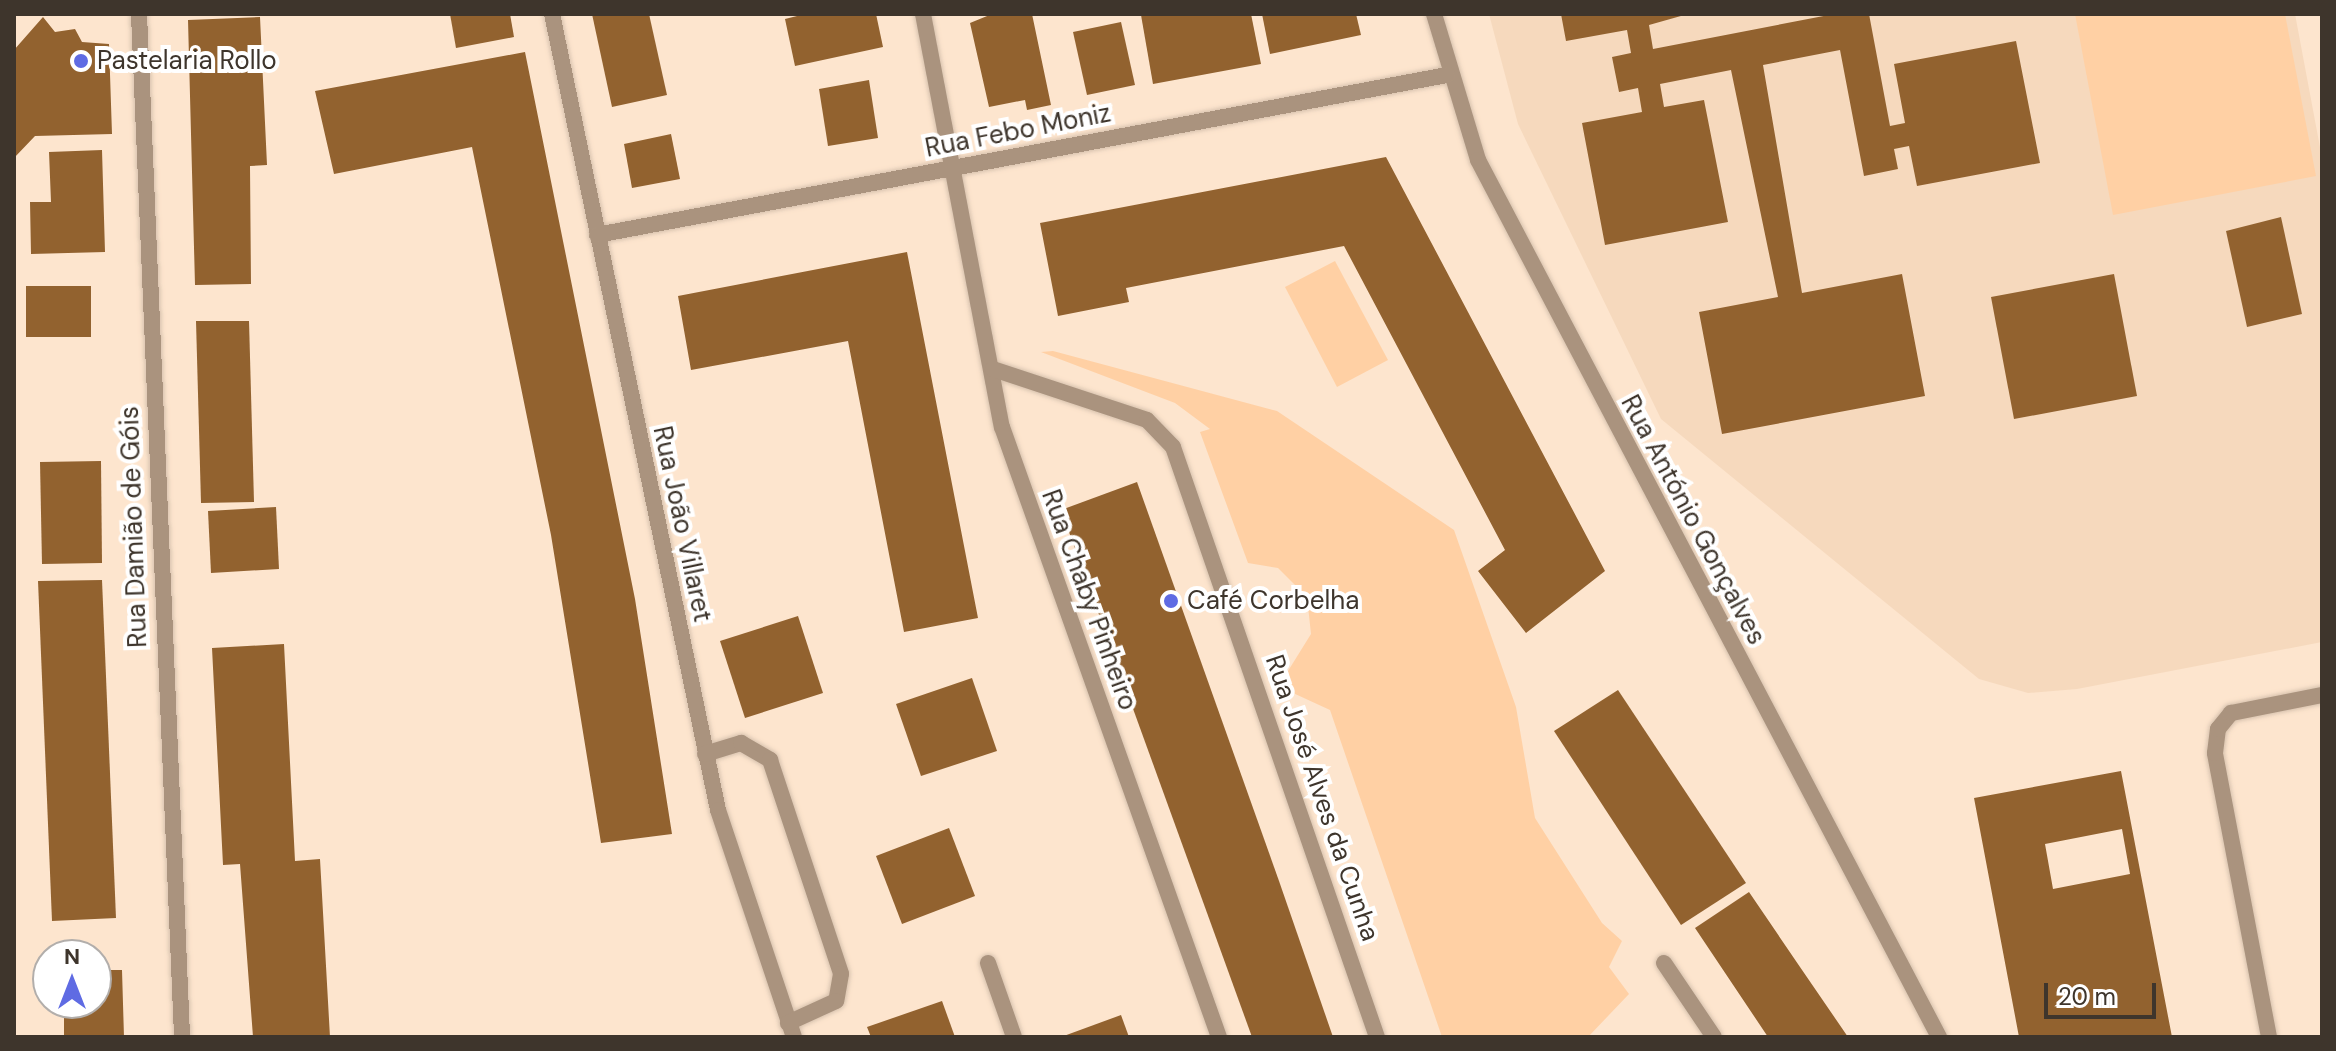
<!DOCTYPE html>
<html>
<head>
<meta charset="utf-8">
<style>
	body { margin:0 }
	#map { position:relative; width:2336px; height:1051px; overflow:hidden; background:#fde5ce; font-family:"DM Sans",sans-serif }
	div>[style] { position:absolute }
	.built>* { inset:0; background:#f6d9bd }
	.green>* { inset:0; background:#ffd0a4 }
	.building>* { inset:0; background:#92622f }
	.roads { filter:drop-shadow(0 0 2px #d7c2ae) drop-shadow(0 0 2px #d7c2ae) }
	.minor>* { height:16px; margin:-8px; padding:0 8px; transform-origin:8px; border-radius:8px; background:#aa937e }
	.dots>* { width:22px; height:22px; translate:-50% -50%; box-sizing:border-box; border:4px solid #fff; border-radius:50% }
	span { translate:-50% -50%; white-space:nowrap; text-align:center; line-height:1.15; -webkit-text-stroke:8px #fff; paint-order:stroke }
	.poi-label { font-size:26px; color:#3e352c }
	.left { translate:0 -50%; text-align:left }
	.street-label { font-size:26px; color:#3e352c }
	.frame { position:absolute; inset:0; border:16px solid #3e352c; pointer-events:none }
	.north { position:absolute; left:32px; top:939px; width:80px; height:80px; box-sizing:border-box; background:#fff; border:2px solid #b2aeab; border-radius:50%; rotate:0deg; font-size:22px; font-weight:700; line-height:32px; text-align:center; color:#3e352c }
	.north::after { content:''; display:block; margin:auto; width:28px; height:36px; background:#5f6be3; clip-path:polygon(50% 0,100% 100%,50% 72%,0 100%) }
	.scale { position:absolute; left:2044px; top:983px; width:112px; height:36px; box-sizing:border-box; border:4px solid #3e352c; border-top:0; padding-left:10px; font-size:24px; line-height:28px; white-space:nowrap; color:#3e352c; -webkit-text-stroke:6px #fff; paint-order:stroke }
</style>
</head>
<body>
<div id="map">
	<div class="built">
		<i style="clip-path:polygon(1489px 14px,2295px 14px,2322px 158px,2322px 642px,2077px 689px,2028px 693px,1979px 679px,1661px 419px,1518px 124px)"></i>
	</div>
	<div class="green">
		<i style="clip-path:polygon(2075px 14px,2285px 14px,2316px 176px,2113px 215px)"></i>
		<i style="clip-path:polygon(1335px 261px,1388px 360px,1337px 387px,1285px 287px)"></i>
		<i style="clip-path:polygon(1053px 351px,1277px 411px,1454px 530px,1516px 707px,1535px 818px,1602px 923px,1622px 941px,1609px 967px,1629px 994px,1588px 1037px,1442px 1037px,1330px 710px,1293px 693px,1288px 671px,1311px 634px,1307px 597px,1278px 568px,1248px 563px,1200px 432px,1210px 429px,1175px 403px,1041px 352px)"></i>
	</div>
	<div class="building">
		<i style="clip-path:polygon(450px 14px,510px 14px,514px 37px,456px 48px)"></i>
		<i style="clip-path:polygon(592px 14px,649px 14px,667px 95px,612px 107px)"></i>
		<i style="clip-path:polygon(805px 14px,876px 14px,883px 47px,795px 66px,785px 19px)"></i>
		<i style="clip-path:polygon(992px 14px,1032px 14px,1051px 105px,1027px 110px,1025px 100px,989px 107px,970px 23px)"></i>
		<i style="clip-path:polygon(1251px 14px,1261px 64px,1153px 84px,1141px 15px)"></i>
		<i style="clip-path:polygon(1262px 14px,1356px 14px,1361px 35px,1270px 54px)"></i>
		<i style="clip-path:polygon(1561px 14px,1688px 14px,1649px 25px,1653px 49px,1834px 14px,1869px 14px,1890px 126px,1905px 123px,1894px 64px,2016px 41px,2040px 163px,1917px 186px,1909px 146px,1894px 149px,1898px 169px,1864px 176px,1840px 50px,1763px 65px,1802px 293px,1902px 274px,1925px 396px,1722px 434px,1699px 312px,1778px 297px,1731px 70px,1660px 84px,1664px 107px,1704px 100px,1728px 222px,1605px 245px,1582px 123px,1642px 112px,1638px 88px,1619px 92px,1612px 57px,1631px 53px,1627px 30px,1566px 41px)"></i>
		<i style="clip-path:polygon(43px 17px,55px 32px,75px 29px,82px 42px,109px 44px,112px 134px,35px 136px,14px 158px,14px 50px)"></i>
		<i style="clip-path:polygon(260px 17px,267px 165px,250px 166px,251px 284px,195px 285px,188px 20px)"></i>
		<i style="clip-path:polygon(1121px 22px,1135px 85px,1087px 95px,1073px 32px)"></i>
		<i style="clip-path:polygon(525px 52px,635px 599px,672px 834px,601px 843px,551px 535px,472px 147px,334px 174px,315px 91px)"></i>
		<i style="clip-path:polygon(869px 80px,878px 138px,828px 146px,819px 89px)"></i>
		<i style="clip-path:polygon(671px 134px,680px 179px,632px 188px,624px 144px)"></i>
		<i style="clip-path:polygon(102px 150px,105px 252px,31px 254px,30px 202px,51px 202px,49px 152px)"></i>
		<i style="clip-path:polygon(1386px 157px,1605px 571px,1526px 633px,1478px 571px,1505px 550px,1344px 246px,1126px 288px,1129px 302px,1058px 316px,1040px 223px)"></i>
		<i style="clip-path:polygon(2281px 217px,2302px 314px,2247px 327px,2226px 231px)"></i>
		<i style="clip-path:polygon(907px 252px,978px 618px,904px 632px,848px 341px,691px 370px,678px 296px)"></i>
		<i style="clip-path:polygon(2114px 274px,2137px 396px,2014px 419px,1991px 297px)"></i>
		<i style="clip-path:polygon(26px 286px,91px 286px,91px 337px,26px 337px)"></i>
		<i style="clip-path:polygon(196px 321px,249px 321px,254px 502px,201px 503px)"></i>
		<i style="clip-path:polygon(101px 461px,102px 563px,42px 564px,40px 462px)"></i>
		<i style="clip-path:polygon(1137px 482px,1279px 881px,1333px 1037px,1252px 1037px,1061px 510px)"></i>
		<i style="clip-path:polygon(276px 507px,279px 569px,211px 573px,208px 511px)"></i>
		<i style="clip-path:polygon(102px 580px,116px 918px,52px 921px,38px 581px)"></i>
		<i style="clip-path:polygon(798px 616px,823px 693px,745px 718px,720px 641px)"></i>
		<i style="clip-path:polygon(284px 644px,295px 861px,320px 859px,330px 1037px,253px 1037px,240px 864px,223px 865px,212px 648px)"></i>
		<i style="clip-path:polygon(972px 678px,997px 751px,921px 776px,896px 704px)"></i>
		<i style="clip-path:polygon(1618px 690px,1746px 883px,1681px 925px,1554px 731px)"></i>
		<i style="clip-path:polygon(evenodd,2121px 771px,2172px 1037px,2019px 1037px,1974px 798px,2121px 771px,2122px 829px,2130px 874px,2053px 889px,2045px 844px,2122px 829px)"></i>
		<i style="clip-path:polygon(949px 828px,975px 896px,902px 924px,876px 856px)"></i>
		<i style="clip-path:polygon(1749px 892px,1800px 967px,1848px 1037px,1768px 1037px,1695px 928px)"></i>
		<i style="clip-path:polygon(96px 970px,122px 970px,124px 1037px,64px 1037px,64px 1003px,96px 1003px)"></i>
		<i style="clip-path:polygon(942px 1001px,955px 1037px,871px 1037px,867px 1027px)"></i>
		<i style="clip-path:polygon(1121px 1015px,1129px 1037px,1061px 1037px)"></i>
	</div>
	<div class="roads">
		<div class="minor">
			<i style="left:139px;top:14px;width:1024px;rotate:87.59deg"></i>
			<i style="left:552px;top:14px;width:813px;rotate:78.22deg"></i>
			<i style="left:718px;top:810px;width:239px;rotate:71.5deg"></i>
			<i style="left:923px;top:14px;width:420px;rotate:79.2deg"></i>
			<i style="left:1002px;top:427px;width:647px;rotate:70.42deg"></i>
			<i style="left:1434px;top:14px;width:152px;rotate:73.2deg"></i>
			<i style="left:1478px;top:160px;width:991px;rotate:62.27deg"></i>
			<i style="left:597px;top:235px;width:865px;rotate:-10.66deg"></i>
			<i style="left:993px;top:369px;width:162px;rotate:18.3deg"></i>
			<i style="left:1147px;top:420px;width:37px;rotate:46deg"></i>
			<i style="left:1173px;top:447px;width:624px;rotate:70.93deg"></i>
			<i style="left:705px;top:754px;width:38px;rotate:-17deg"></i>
			<i style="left:741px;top:743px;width:34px;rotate:30deg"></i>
			<i style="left:770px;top:760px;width:225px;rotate:71.6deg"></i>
			<i style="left:841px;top:974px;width:27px;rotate:100deg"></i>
			<i style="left:836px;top:1001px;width:53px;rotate:155.4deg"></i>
			<i style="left:988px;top:963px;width:78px;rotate:70.6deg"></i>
			<i style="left:1664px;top:963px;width:89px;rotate:56deg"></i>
			<i style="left:2269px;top:1037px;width:289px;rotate:-100.8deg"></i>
			<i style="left:2215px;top:753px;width:24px;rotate:-83deg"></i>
			<i style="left:2218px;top:729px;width:21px;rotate:-51deg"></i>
			<i style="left:2231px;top:713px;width:93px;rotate:-11.2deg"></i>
		</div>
	</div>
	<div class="dots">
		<i style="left:81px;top:61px;background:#5f6be3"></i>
		<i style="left:1171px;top:601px;background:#5f6be3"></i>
	</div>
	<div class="poi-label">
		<span class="left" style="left:97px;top:61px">Pastelaria Rollo</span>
		<span class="left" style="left:1187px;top:601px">Café Corbelha</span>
	</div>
	<div class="street-label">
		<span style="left:1018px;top:131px;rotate:-11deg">Rua Febo Moniz</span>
		<span style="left:1693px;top:520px;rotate:62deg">Rua António Gonçalves</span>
		<span style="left:682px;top:524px;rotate:78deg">Rua João Villaret</span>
		<span style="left:134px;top:527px;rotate:-92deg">Rua Damião de Góis</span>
		<span style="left:1089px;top:600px;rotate:70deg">Rua Chaby Pinheiro</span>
		<span style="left:1322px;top:798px;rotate:71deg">Rua José Alves da Cunha</span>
	</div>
	<div class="frame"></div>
	<div class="north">N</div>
	<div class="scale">20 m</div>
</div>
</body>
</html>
